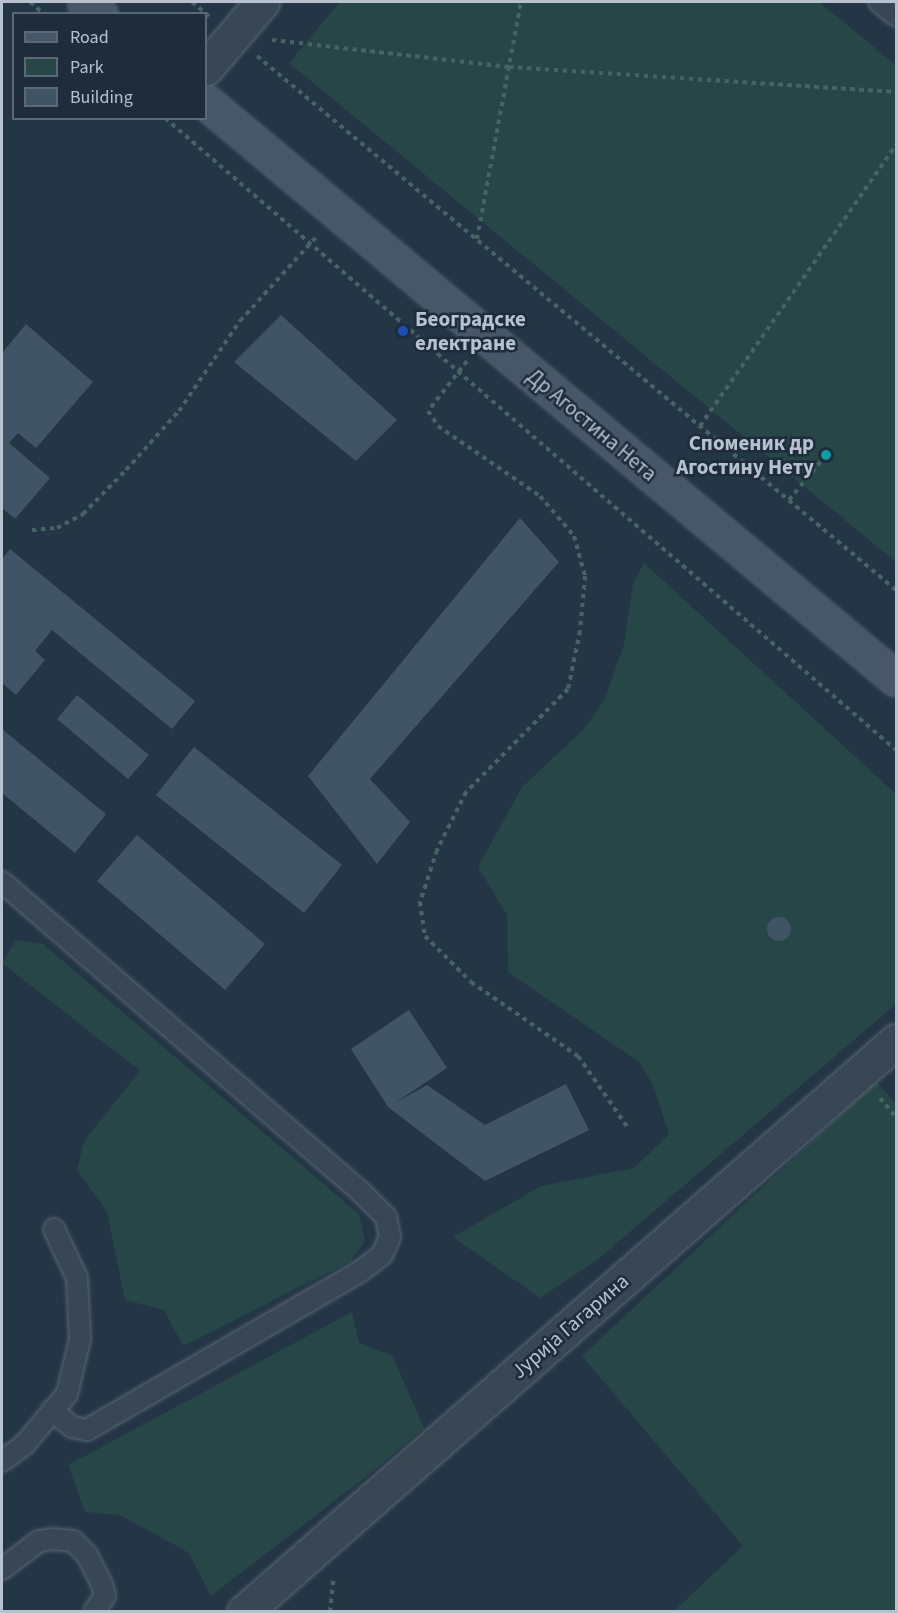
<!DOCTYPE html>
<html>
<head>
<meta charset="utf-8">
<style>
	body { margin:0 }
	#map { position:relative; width:898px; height:1613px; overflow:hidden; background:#243546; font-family:"Source Sans 3",sans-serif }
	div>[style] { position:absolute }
	.green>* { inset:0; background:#274647 }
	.building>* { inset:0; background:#405466 }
	.round { border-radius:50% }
	.path>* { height:4px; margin-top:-2px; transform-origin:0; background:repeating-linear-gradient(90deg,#476465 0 4.5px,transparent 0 9px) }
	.roads { filter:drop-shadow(0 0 2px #586572) drop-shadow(0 0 2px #586572) }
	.lane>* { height:20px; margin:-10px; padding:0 10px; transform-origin:10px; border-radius:10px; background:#394755 }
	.street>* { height:33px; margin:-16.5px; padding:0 16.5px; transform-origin:16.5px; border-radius:16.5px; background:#394755 }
	.secondary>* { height:33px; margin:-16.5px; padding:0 16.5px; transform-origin:16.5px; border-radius:16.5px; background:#475669 }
	.dots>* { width:16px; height:16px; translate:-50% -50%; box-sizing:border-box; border:3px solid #1e2c3b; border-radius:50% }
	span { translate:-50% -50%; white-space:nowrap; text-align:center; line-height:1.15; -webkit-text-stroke:5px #1e2c3b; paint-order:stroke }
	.poi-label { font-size:21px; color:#b7c2ce; font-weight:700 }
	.left { translate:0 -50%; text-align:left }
	.right { translate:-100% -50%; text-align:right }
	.street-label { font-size:21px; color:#b7c2ce }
	.frame { position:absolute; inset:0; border:3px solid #b7c2ce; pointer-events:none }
	.legend { position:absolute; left:12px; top:12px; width:195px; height:108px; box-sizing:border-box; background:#1e2c3b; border:2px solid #5b6876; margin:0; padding:8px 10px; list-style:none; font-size:18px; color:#b7c2ce }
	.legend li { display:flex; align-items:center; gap:12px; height:30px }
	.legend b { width:30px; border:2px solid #5b6876 }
</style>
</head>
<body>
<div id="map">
	<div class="green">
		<i style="clip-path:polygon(340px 2px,819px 2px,896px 65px,896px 562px,289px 63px)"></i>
		<i style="clip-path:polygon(644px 563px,896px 794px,896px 1004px,597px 1260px,540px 1298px,453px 1237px,541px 1186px,634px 1168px,669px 1134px,653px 1085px,639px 1062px,508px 972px,507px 915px,478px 867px,522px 787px,583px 730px,605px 699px,624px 644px,633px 584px)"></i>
		<i style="clip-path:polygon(16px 940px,43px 944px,359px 1214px,365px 1241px,351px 1261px,183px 1346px,164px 1310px,125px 1300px,107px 1212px,77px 1170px,84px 1141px,140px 1071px,2px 963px)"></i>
		<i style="clip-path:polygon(876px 1081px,896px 1104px,896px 1611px,674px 1611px,743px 1546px,582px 1356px)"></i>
		<i style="clip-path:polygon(352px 1312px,359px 1343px,392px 1355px,424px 1428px,371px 1473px,211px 1596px,189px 1553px,120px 1515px,85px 1512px,68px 1465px)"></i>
	</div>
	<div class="building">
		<i style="clip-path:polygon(281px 315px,397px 420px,356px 461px,234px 362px)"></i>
		<i style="clip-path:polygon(26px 324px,93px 382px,36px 448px,18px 433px,9px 443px,50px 478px,15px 519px,2px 508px,2px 353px)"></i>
		<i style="clip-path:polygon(520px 518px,559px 562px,370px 779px,410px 822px,377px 864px,308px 776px)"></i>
		<i style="clip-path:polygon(10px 549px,195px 701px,172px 729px,52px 630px,35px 651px,45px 660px,16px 695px,2px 683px,2px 559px)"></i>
		<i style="clip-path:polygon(77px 695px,149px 755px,128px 779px,57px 719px)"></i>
		<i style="clip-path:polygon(2px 729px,106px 814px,75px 853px,2px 793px)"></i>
		<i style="clip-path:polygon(194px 747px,342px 865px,304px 913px,156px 795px)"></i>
		<i style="clip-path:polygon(137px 835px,265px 944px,225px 990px,97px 881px)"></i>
		<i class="round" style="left:767px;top:917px;width:24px;height:24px"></i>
		<i style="clip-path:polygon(409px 1010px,447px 1068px,395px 1103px,427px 1085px,485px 1125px,566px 1084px,589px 1130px,485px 1181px,388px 1107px,351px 1049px)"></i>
	</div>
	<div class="path">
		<i style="left:30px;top:2px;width:18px;rotate:41deg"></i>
		<i style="left:192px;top:2px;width:23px;rotate:40deg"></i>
		<i style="left:272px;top:40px;width:239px;rotate:6.5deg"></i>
		<i style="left:509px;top:67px;width:388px;rotate:3.7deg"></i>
		<i style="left:257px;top:56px;width:833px;rotate:39.88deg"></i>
		<i style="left:165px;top:118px;width:966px;rotate:40.85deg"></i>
		<i style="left:477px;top:239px;width:241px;rotate:-79.5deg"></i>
		<i style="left:467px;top:361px;width:63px;rotate:128deg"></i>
		<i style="left:428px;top:411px;width:18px;rotate:56deg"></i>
		<i style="left:438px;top:426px;width:124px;rotate:34.5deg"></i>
		<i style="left:540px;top:496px;width:52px;rotate:49.6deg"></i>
		<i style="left:574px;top:536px;width:41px;rotate:74.6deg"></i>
		<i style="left:585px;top:576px;width:55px;rotate:95.2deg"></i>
		<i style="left:580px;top:631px;width:59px;rotate:101.7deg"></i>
		<i style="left:568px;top:689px;width:145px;rotate:134.7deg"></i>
		<i style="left:466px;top:792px;width:65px;rotate:116.6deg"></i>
		<i style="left:437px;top:850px;width:55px;rotate:108.1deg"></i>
		<i style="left:420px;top:902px;width:34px;rotate:82deg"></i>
		<i style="left:425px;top:936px;width:65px;rotate:45deg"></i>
		<i style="left:471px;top:982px;width:130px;rotate:34.7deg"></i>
		<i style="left:578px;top:1056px;width:88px;rotate:55.2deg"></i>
		<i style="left:700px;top:426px;width:343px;rotate:-55.1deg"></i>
		<i style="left:789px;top:500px;width:58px;rotate:-50.6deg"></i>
		<i style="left:32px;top:530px;width:25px;rotate:-5deg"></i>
		<i style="left:57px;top:528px;width:30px;rotate:-28deg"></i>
		<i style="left:83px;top:514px;width:62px;rotate:-45.7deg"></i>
		<i style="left:126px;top:470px;width:79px;rotate:-48.1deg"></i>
		<i style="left:179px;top:411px;width:109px;rotate:-55.9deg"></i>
		<i style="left:240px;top:321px;width:115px;rotate:-47.8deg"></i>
		<i style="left:880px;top:1098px;width:25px;rotate:50deg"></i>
		<i style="left:330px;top:1612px;width:36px;rotate:-84deg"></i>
	</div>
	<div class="roads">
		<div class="lane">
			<i style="left:879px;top:2px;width:22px;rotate:39deg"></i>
			<i style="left:2px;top:882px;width:474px;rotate:40.8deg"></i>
			<i style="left:361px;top:1192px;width:35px;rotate:45deg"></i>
			<i style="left:386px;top:1217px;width:20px;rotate:79deg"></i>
			<i style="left:390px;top:1237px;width:20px;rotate:114deg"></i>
			<i style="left:382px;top:1255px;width:26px;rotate:143deg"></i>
			<i style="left:361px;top:1271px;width:317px;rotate:149.9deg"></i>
			<i style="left:87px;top:1430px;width:15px;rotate:-169deg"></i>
			<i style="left:72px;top:1427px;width:26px;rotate:-141deg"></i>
			<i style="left:2px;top:1461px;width:27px;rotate:-36deg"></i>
			<i style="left:24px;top:1445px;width:67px;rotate:-49.9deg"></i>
			<i style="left:67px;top:1394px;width:57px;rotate:-76.7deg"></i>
			<i style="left:80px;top:1339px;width:61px;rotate:-92.8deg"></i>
			<i style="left:77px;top:1278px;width:54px;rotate:-115.1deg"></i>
			<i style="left:2px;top:1569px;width:46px;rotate:-37.1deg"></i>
			<i style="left:39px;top:1541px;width:15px;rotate:-8deg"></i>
			<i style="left:54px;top:1539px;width:19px;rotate:6deg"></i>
			<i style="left:73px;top:1541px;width:20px;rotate:45deg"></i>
			<i style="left:87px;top:1555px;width:34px;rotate:63deg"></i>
			<i style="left:102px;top:1585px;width:11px;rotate:75deg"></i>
			<i style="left:105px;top:1596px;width:19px;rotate:125deg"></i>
		</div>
		<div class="street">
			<i style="left:206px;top:68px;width:87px;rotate:-49.7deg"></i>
			<i style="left:244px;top:1612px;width:867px;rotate:-41.21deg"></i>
		</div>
		<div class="secondary">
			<i style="left:85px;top:2px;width:19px;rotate:39deg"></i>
			<i style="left:206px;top:102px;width:899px;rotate:39.9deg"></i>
		</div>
	</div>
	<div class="dots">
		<i style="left:403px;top:331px;background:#1a4fb4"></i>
		<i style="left:826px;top:455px;background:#0f9aa8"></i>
	</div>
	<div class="poi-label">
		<span class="left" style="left:415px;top:331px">Београдске<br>електране</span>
		<span class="right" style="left:814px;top:455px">Споменик др<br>Агостину Нету</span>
	</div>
	<div class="street-label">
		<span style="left:592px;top:425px;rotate:40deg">Др Агостина Нета</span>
		<span style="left:570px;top:1326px;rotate:-41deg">Јурија Гагарина</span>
	</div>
	<div class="frame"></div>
	<ul class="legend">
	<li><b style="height:8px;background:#475669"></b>Road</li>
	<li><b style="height:16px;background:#274647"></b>Park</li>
	<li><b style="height:16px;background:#405466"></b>Building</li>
	</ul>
</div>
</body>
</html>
